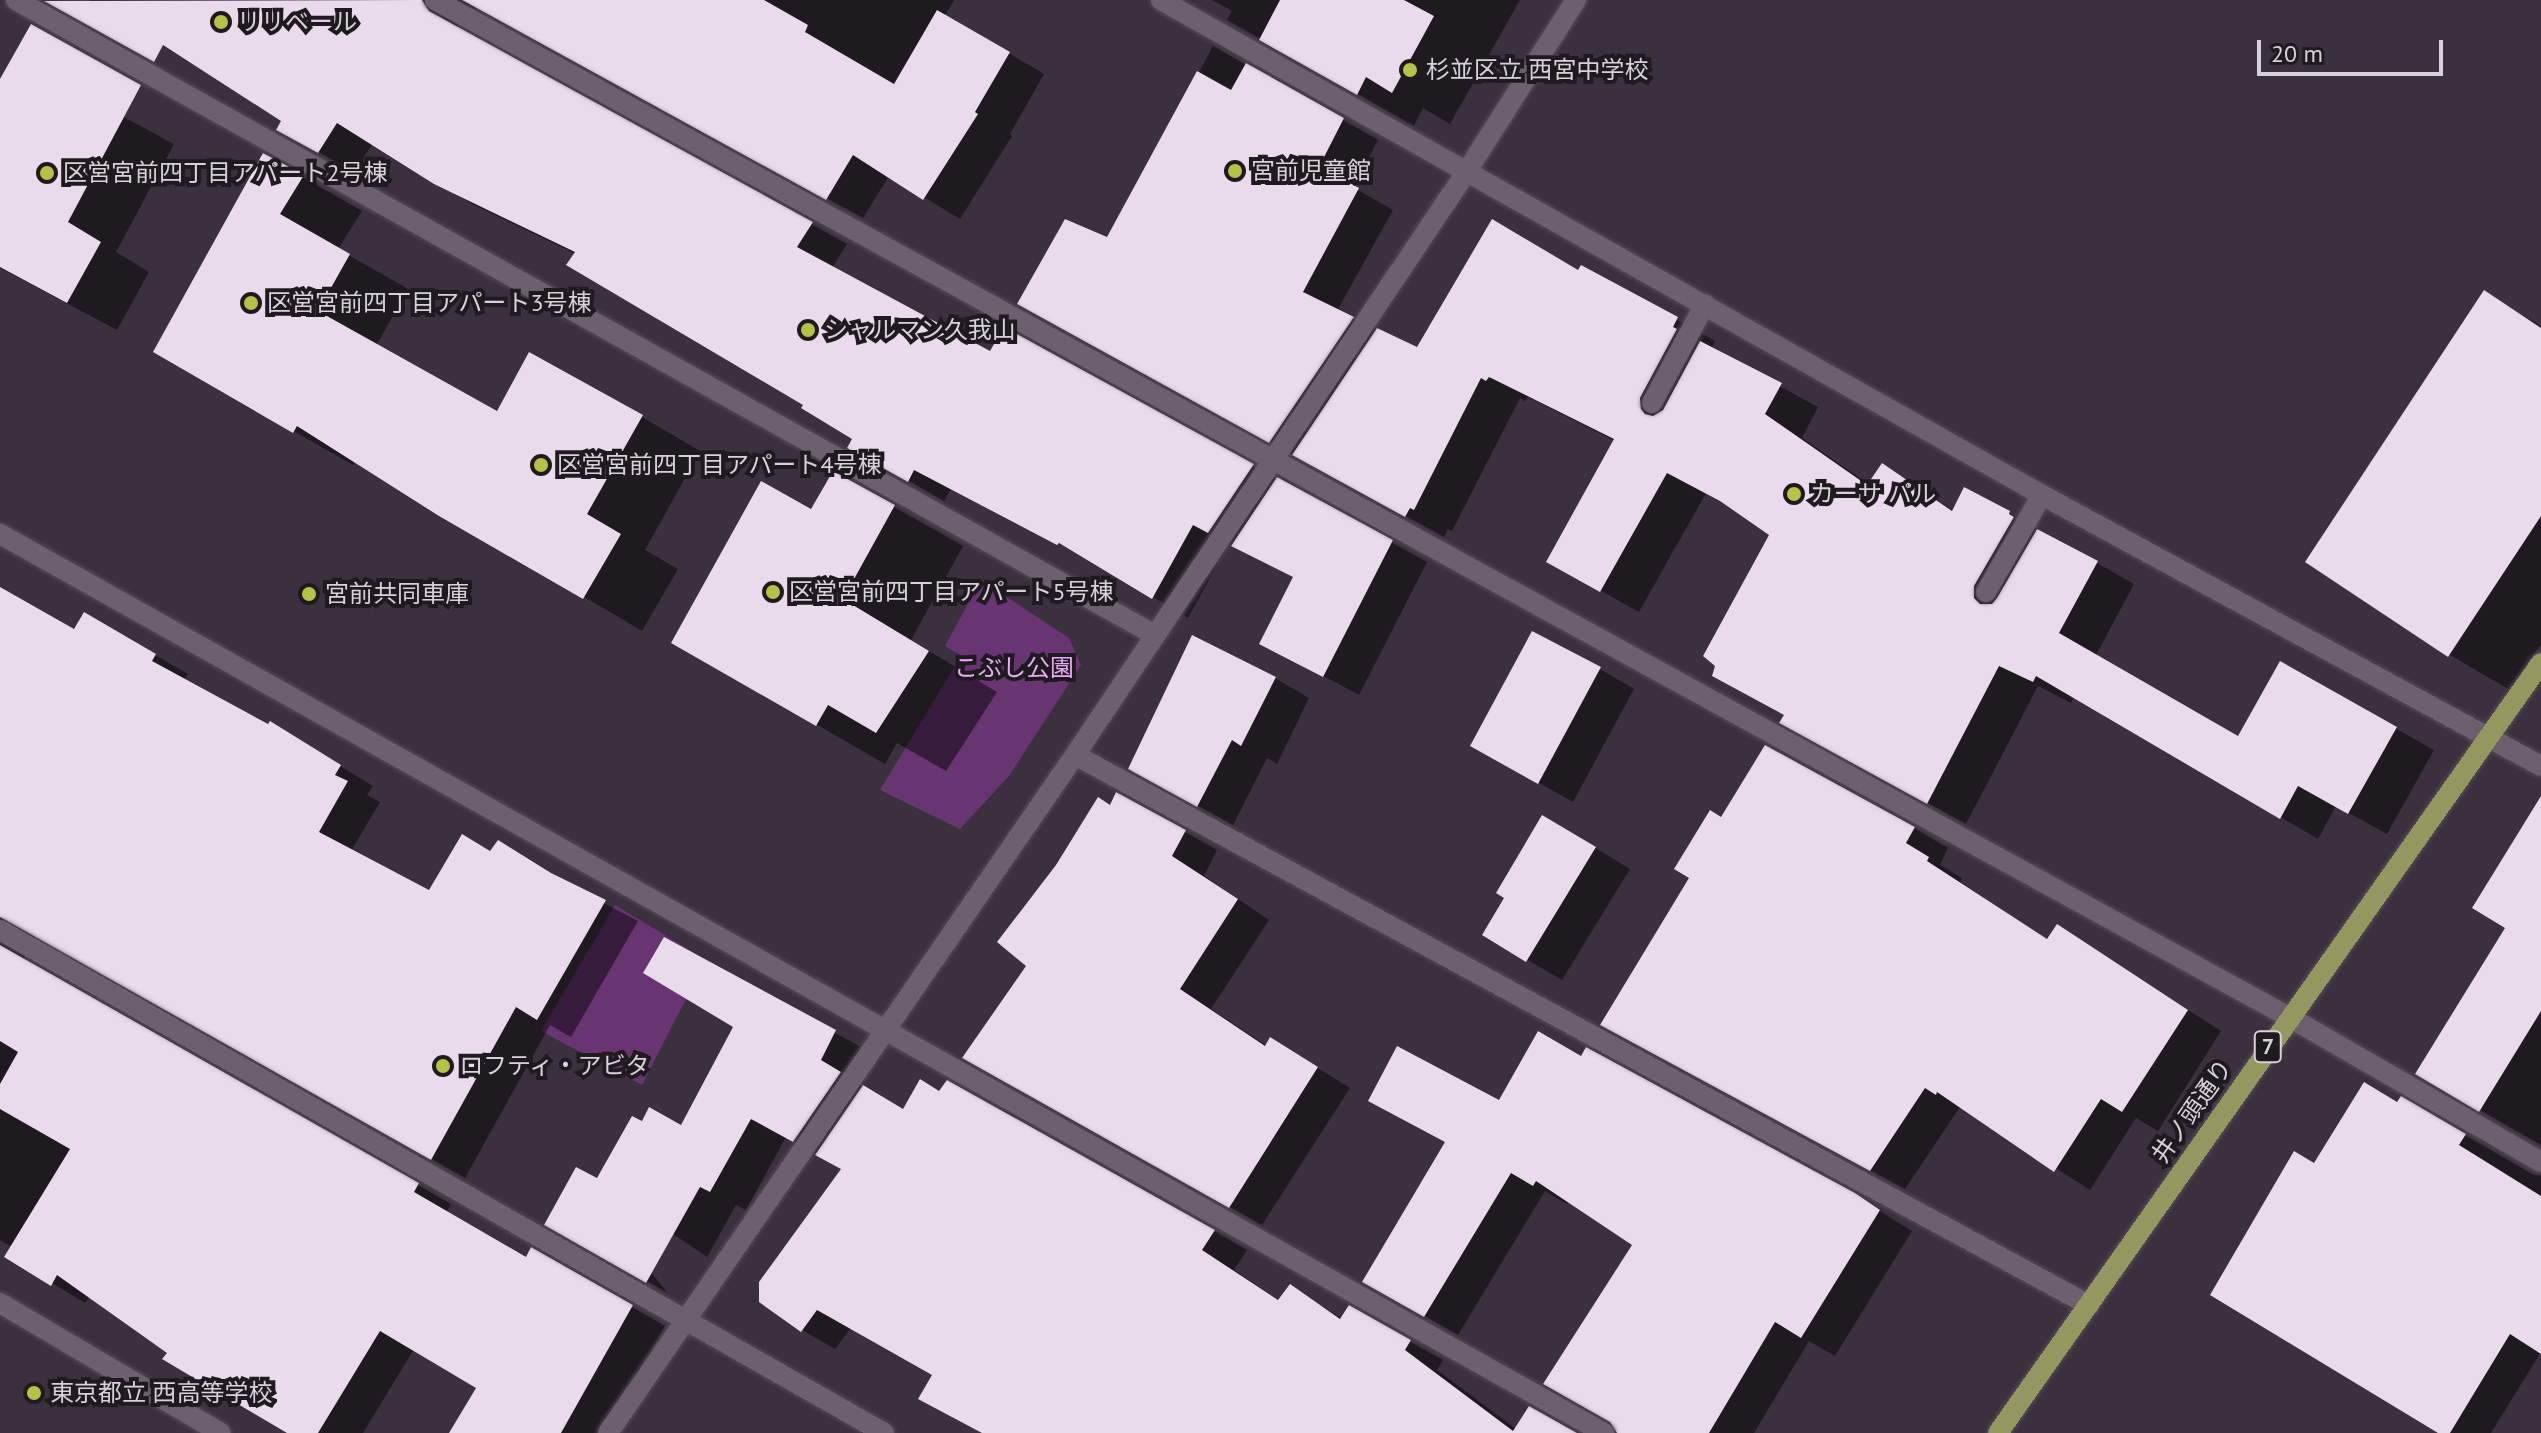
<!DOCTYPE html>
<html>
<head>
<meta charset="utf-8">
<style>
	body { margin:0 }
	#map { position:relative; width:2541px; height:1433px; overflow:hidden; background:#3b303d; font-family:"PT Sans","Noto Sans JP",sans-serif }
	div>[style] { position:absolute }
	.green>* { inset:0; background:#683472 }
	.shadow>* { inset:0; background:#0007 }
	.building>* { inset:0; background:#e9dbeb }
	.roads { filter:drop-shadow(0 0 2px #554c57) drop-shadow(0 0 2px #554c57) }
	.lane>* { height:20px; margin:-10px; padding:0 10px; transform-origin:10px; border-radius:10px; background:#6c606e }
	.street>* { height:20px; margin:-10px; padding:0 10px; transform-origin:10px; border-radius:10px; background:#6c606e }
	.primary>* { height:20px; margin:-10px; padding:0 10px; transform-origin:10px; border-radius:10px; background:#959761 }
	.dots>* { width:22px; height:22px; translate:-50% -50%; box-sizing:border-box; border:4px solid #1f1a20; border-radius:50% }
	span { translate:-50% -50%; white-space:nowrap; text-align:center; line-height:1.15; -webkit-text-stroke:8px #1f1a20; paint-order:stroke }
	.shield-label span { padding:2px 6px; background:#1f1a20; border:2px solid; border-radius:6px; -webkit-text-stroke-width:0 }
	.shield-label { font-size:22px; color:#d8d1d9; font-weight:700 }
	.poi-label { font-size:24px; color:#d8d1d9 }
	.left { translate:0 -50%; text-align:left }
	.park-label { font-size:24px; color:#e9a9f5 }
	.street-label { font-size:24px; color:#d8d1d9 }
	.scale { position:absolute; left:2257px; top:40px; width:186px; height:36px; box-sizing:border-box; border:4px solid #d8d1d9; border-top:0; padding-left:10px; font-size:24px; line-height:28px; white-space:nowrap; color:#d8d1d9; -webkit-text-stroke:6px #1f1a20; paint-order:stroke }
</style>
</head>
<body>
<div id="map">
	<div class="green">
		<i style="clip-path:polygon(981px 580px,1069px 638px,1081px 665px,1009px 776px,960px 829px,880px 790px,961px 656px,945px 646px)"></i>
		<i style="clip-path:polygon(615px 905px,706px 960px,642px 1085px,541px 1031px)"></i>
	</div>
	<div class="shadow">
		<i style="clip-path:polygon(89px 0,954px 0,945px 16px,1044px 74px,1010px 134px,1012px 136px,960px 219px,889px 176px,863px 218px,479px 8px,464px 9px,457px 21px,459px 28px,847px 244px,832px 268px,991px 354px,1005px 330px,1427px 562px,1359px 695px,1262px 643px,1295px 578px,1229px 544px,1188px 618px,1095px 562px,951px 489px,944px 501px,849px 447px,855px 438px,576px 254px,472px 204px,373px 143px,354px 172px,278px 129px,283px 120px)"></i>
		<i style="clip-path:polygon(1212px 0,1520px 0,1450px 124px,1423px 108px,1414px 126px,1227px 20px,1232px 11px)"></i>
		<i style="clip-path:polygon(1213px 46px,1378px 140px,1353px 187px,1393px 210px,1337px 311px,1417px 350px,1579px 272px,1582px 267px,1715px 341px,1711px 349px,1818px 407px,1802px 438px,1870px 485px,1883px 466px,1954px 511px,2009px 513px,2134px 584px,2095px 657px,2239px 739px,2281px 664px,2434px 750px,2387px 834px,2336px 806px,2318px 839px,2074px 696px,2071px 703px,2038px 686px,1966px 824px,1820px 744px,1786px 715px,1771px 535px,1733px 508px,1706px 493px,1639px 612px,1587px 583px,1615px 441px,1528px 397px,1525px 401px,1520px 398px,1452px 531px,1448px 529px,1444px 537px,1054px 323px,1108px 240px)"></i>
		<i style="clip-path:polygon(27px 65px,174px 144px,116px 252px,149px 272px,117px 330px,0 268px,0 83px)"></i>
		<i style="clip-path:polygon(264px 155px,362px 211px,338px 249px,408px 289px,376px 346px,497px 414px,642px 417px,700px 451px,645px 550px,678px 569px,642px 631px,355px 461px,353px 465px,156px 352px)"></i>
		<i style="clip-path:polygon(2484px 293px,2541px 326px,2541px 644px,2510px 690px,2450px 655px,2308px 561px)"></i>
		<i style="clip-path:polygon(894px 507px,963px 546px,911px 640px,997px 692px,946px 771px,897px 743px,885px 764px,674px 642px,812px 512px)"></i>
		<i style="clip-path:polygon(0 590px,74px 632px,85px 615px,188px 674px,184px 681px,303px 743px,373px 786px,367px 795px,380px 802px,351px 851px,430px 893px,491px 854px,562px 881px,638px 921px,571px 1037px,550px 1025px,465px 1178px,42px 937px,28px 937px,20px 949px,27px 962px,451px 1204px,446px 1213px,527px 1260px,532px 1250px,665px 1326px,605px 1433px,451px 1433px,479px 1387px,414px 1349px,363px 1433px,291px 1433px,90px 1296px,85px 1303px,7px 1256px,12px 1247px,0 1240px)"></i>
		<i style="clip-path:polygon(1600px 669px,1634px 689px,1573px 802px,1507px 765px)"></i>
		<i style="clip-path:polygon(1275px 678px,1309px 698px,1277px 764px,1267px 758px,1233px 825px,1165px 788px)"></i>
		<i style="clip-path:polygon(1111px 807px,1185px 832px,1217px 850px,1204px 876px,1269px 920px,1211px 1009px,1267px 1046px,1303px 1059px,1350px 1088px,1262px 1225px,997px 1076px,1029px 965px)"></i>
		<i style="clip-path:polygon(1722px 819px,1914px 828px,1948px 848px,1940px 865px,1962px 878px,1960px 882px,2048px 940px,2057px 927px,2221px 1031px,2158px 1131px,2136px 1118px,2090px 1190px,1960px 1107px,1905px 1189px,1637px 1044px,1692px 878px)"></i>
		<i style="clip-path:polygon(1577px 837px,1630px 869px,1562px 980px,1485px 935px)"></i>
		<i style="clip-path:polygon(2541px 858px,2541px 1145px,2417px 1074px,2508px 928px)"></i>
		<i style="clip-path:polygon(665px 940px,870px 1052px,855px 1082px,904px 1111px,1214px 1231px,1247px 1250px,1234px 1270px,1280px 1301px,1290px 1287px,1343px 1319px,1349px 1308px,1443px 1360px,1437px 1370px,1516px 1429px,1576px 1433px,983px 1433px,934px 1375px,851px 1328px,835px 1349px,802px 1330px,844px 1169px,786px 1137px,746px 1210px,736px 1205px,707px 1257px,597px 1182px,642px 1124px,682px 1128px,735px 1026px)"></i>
		<i style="clip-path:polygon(1582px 1058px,1854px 1195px,1912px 1231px,1835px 1356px,1809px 1341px,1754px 1433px,1617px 1433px,1635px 1245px,1568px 1201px,1567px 1204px,1545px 1191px,1458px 1335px,1365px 1282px,1500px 1103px)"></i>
		<i style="clip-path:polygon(2402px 1099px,2534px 1175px,2541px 1175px,2541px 1352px,2491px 1433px,2442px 1433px,2315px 1165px)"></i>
		<i style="clip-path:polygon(599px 1210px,668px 1293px,581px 1244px)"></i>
	</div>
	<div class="building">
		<i style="clip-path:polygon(422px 0,429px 11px,813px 222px,797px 247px,990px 351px,1004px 327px,1254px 464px,1208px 533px,1193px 525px,1152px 599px,1059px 543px,1057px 545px,914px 470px,908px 482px,847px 448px,852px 439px,801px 408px,803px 405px,566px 265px,575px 252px,434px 184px,337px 123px,318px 153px,276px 130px,281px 121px,163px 45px,154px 62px,44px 1px)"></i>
		<i style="clip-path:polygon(462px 0,764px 0,808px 25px,805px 32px,894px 84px,937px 10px,1010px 52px,975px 112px,978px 114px,923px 200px,853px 155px,826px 200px)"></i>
		<i style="clip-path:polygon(1280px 0,1404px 0,1434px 16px,1392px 93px,1366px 77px,1357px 95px,1259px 40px)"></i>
		<i style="clip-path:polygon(31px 24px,141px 85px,68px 222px,101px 242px,67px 303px,0 267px,0 79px)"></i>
		<i style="clip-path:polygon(1246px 63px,1344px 118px,1319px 167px,1359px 188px,1303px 292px,1354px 317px,1269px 443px,1017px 304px,1065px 219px,1107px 237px,1197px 71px,1231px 90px)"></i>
		<i style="clip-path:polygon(263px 153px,304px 175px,280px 214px,350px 254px,318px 311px,497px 411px,529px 352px,643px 415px,587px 514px,621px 534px,583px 599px,439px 516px,297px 426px,293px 433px,153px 352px)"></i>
		<i style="clip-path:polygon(1492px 219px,1578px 270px,1581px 265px,1678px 317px,1673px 327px,1677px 329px,1640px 398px,1641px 409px,1645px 414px,1653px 416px,1663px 410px,1700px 341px,1782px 383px,1765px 414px,1867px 485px,1882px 463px,1952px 511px,1964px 487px,2010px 511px,2009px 514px,2014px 517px,1974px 586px,1974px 598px,1980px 604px,1992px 604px,1997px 598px,2037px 529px,2098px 561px,2059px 633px,2238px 736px,2280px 661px,2397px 727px,2348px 814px,2298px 786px,2280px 819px,2036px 676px,2033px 682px,1999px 666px,1927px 804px,1779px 723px,1784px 715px,1712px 676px,1715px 666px,1703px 656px,1769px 535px,1720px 501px,1667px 473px,1600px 592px,1546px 562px,1614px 439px,1489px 377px,1486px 381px,1481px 378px,1414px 510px,1410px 508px,1405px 517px,1292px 455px,1377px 328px,1417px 347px)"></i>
		<i style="clip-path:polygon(2484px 290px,2541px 328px,2541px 516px,2448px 657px,2305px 562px)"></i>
		<i style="clip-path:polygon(833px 471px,895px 505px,843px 599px,929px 651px,876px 733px,828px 705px,816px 726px,671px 643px,761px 481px,811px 509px)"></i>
		<i style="clip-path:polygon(1277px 477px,1393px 540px,1323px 677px,1259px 644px,1293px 577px,1231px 546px)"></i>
		<i style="clip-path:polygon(0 587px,74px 629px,84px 612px,156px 654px,152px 661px,268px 724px,270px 721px,341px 765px,335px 775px,348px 781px,319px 832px,429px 890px,462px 834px,490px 851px,498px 840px,551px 873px,606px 900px,537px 1020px,516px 1007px,431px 1160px,0 917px)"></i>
		<i style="clip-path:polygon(1532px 631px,1601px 667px,1538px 784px,1470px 746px)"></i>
		<i style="clip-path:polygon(1192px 635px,1276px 677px,1241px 746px,1232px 740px,1197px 807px,1128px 769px)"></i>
		<i style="clip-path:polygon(1765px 745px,1915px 827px,1906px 843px,1929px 857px,1927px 861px,2047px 939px,2057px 924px,2188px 1010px,2122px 1112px,2101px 1099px,2054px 1172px,1937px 1092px,1936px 1095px,1925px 1088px,1870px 1171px,1600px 1025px,1689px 878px,1674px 869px,1710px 810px,1721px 817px)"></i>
		<i style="clip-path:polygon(1116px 792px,1186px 830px,1172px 856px,1238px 899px,1180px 989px,1265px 1046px,1270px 1037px,1318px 1067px,1229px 1208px,962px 1058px,1026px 966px,997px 942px,1056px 865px,1098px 797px,1110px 805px)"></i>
		<i style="clip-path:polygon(2541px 796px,2541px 1011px,2479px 1112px,2415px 1074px,2505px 928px,2472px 908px)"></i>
		<i style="clip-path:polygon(1542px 815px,1596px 847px,1526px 962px,1482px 935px,1504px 898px,1496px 893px)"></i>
		<i style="clip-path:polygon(664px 937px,836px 1030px,821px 1060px,841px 1072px,793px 1142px,751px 1119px,710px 1192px,700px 1187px,646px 1283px,544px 1225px,576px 1167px,597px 1178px,632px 1116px,642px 1121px,649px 1107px,681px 1125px,733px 1027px,643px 973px)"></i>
		<i style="clip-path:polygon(0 945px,419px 1183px,414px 1192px,526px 1257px,531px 1247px,633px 1305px,561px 1433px,449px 1433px,476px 1388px,380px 1331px,318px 1433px,287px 1433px,162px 1359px,167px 1353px,57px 1275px,51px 1286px,4px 1257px,70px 1149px,0 1109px,0 1084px,18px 1052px,0 1041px)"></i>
		<i style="clip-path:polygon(1538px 1031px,1581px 1056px,1586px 1047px,1855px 1193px,1880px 1210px,1801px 1338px,1775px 1322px,1709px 1433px,1617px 1433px,1610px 1422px,1543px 1384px,1632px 1245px,1536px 1181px,1533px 1186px,1511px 1173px,1424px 1317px,1362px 1282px,1445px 1142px,1368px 1101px,1397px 1046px,1499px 1100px)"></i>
		<i style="clip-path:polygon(920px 1079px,939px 1091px,947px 1080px,1215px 1230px,1202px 1250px,1278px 1300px,1290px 1284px,1340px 1319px,1349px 1305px,1411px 1340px,1405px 1350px,1513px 1431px,1529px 1406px,1577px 1433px,982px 1433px,918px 1399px,932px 1375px,817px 1310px,801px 1332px,759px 1302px,759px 1282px,841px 1169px,815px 1155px,863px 1085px,903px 1109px)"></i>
		<i style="clip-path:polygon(2364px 1082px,2397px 1102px,2401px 1096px,2466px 1134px,2459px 1145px,2541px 1196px,2541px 1354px,2510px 1334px,2450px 1433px,2438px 1433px,2210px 1295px,2294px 1151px,2314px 1163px)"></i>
	</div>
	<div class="roads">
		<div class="lane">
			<i style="left:1652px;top:403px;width:112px;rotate:-61.8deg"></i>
			<i style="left:1986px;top:592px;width:112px;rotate:-60deg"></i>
			<i style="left:0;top:930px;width:1017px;rotate:29.64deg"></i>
		</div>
		<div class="street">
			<i style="left:16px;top:0;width:1304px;rotate:29.14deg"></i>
			<i style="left:435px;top:0;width:2115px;rotate:28.75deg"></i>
			<i style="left:2289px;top:1017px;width:291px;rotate:29.9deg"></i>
			<i style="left:1161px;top:0;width:1011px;rotate:29.33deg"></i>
			<i style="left:2042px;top:495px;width:568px;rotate:28.51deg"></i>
			<i style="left:0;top:534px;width:1839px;rotate:29.27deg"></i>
			<i style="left:1075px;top:755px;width:1154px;rotate:28.48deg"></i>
			<i style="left:0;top:1303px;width:256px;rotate:30.5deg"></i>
			<i style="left:608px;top:1433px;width:823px;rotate:-55.44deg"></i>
			<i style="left:1075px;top:755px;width:703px;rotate:-56.13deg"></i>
			<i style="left:1467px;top:171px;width:203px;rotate:-57.5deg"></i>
		</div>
		<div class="primary">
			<i style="left:1998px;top:1433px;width:942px;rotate:-54.81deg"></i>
		</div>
	</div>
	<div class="dots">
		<i style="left:221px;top:22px;background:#b6c148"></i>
		<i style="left:1410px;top:70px;background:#b6c148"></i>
		<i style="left:1235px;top:171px;background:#b6c148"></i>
		<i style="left:47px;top:173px;background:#b6c148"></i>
		<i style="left:251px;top:303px;background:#b6c148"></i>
		<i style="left:808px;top:330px;background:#b6c148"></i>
		<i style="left:541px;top:465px;background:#b6c148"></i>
		<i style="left:1794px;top:494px;background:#b6c148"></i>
		<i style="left:773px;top:592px;background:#b6c148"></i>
		<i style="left:309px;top:594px;background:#b6c148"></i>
		<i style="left:443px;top:1066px;background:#b6c148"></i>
		<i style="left:34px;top:1393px;background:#b6c148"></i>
	</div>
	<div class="shield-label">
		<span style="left:2268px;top:1047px">7</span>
	</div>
	<div class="poi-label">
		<span class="left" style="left:237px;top:22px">リリベール</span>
		<span class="left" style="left:1426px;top:70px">杉並区立 西宮中学校</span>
		<span class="left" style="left:1251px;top:171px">宮前児童館</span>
		<span class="left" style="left:63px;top:173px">区営宮前四丁目アパート2号棟</span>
		<span class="left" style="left:267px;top:303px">区営宮前四丁目アパート3号棟</span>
		<span class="left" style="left:824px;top:330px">シャルマン久我山</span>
		<span class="left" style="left:557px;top:465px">区営宮前四丁目アパート4号棟</span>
		<span class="left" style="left:1810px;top:494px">カーサ パル</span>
		<span class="left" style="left:789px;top:592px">区営宮前四丁目アパート5号棟</span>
		<span class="left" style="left:325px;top:594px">宮前共同車庫</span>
		<span class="left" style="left:459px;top:1066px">ロフティ・アビタ</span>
		<span class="left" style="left:50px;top:1393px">東京都立 西高等学校</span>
	</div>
	<div class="park-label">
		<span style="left:1014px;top:668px">こぶし公園</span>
	</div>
	<div class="street-label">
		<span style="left:2192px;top:1111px;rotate:-55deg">井ノ頭通り</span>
	</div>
	<div class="scale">20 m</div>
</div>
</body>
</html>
